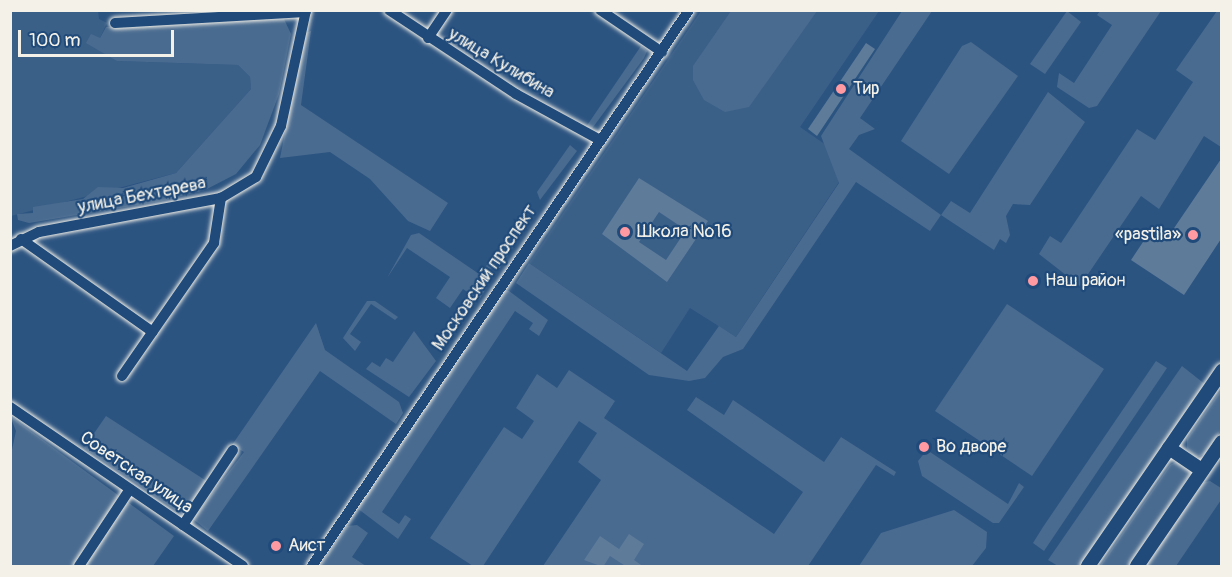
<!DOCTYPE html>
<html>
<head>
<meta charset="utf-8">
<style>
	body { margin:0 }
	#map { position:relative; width:1232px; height:577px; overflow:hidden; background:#2c5481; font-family:Pangolin,sans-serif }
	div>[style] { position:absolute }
	.built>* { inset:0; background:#3b6088 }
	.green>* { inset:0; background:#496b90 }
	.building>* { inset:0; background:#5e7b9a }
	.roads { filter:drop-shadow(0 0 2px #f4f1e8) drop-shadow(0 0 2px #f4f1e8) }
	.minor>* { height:10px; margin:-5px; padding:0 5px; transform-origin:5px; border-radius:5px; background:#1f4a7a }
	.major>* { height:14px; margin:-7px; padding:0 7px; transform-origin:7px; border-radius:7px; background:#1f4a7a }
	.dots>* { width:16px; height:16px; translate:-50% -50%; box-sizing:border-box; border:3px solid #1f4a7a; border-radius:50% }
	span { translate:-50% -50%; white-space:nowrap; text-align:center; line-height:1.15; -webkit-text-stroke:4.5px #1f4a7a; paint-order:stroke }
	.street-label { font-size:18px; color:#f4f1e8 }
	.poi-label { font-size:18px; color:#f4f1e8 }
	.left { translate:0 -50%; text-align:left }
	.right { translate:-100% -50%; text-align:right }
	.frame { position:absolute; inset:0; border:12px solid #f4f1e8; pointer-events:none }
	.scale { position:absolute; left:18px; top:30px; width:156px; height:27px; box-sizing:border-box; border:3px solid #f4f1e8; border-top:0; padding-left:8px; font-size:18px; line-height:21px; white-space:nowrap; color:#f4f1e8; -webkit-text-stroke:4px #1f4a7a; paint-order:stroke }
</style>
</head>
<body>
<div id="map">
	<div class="built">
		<i style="clip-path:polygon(11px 11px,98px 11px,99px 19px,107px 23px,100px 38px,117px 61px,238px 65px,250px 77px,251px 89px,176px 173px,11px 216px)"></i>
		<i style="clip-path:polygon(701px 11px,879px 11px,800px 127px,826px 145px,839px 182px,736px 337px,690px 308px,661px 353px,529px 263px)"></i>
	</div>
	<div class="green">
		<i style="clip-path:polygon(731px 11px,817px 11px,749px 107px,725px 112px,704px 100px,693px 80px,693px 66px)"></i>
		<i style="clip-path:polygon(902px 11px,932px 11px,860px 118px,875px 129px,859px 135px,849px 149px,941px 215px,951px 201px,970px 213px,1048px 92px,1085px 122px,1030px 205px,1013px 204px,1006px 216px,1010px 235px,1006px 243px,1000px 239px,994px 250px,941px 215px,930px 231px,856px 182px,743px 349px,723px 357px,705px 378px,689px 381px,649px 375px,516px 283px,529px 263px,687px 371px,719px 326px,736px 337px,839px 183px,821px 136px)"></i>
		<i style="clip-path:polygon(1067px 11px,1081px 22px,1045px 74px,1030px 64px)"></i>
		<i style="clip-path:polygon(1100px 11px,1161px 11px,1097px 106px,1089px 108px,1057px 87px,1059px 73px,1074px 83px,1112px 25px,1097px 15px)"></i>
		<i style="clip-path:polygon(1217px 11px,1222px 11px,1221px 147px,1204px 136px,1159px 209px,1141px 196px,1080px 286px,1039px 254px,1050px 236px,1061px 243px,1137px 129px,1155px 140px,1193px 82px,1176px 70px)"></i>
		<i style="clip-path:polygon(284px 19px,291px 34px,279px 94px,260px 145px,236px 174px,205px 190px,161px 201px,29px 223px,18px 220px,17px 214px,33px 213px,33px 207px,83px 199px,98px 187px,123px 188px,176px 173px,251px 89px,250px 77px,238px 65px,117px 61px,86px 43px,91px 34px,100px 38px,106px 27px)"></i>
		<i style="clip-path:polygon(311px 31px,301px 105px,448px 203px,430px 231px,408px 221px,370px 179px,330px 152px,280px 158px,305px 33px)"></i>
		<i style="clip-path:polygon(971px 42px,1018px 76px,949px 174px,901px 141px,962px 46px)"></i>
		<i style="clip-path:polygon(641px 46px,647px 51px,644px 58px,591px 130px,586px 127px)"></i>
		<i style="clip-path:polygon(570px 145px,577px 151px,540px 200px,537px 192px)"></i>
		<i style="clip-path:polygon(419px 233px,485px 278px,487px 287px,479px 300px,463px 289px,450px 308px,436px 298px,450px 277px,407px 248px,387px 278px,411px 235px)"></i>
		<i style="clip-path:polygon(505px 240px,513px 247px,500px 268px,484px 269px)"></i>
		<i style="clip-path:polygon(500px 290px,509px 291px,548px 320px,539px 336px,529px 329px,533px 323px,515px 311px,382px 512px,399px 524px,405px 515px,411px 519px,398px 539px,357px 508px)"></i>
		<i style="clip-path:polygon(367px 301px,375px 301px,398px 317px,395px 320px,371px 304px,350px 334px,361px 342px,355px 351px,343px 338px)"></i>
		<i style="clip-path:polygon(1007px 304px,1104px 369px,1032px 476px,935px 411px)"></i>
		<i style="clip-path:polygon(316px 323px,325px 350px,399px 402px,403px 413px,396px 424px,320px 371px,208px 531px,193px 519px,244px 452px,232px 445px)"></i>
		<i style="clip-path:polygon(414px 331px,436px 361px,409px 397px,366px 369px,372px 362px,380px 367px,386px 358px,393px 362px)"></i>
		<i style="clip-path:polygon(1156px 361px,1167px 368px,1044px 551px,1033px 543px,1043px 527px)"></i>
		<i style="clip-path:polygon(1182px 366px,1206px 385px,1085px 566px,1058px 566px,1048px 560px)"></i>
		<i style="clip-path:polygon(569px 370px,615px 401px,604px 418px,774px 534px,803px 492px,687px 410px,696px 397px,724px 415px,733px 400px,824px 462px,841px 437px,896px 472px,894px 476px,876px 465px,808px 566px,543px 566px,601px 480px,578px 462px,597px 433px,579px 421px,483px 566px,473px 566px,430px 538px,504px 427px,522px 439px,534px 421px,516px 408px,537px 374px,557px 388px)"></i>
		<i style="clip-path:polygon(1221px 390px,1221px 430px,1205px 454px,1195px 458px,1187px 448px,1187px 439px)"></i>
		<i style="clip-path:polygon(10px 416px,174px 536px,153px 566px,11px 566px,10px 459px,16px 431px)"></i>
		<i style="clip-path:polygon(106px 416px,208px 482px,188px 507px,178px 512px,84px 448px)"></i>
		<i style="clip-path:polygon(927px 450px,1008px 504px,1019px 483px,1024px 487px,999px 523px,993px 523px,922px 476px,918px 461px)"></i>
		<i style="clip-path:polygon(1178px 461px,1188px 466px,1190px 474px,1129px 566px,1100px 566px,1170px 465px)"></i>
		<i style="clip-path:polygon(1210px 481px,1221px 488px,1221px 500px,1176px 566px,1144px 566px,1201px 483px)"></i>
		<i style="clip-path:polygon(954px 510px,987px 532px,986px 548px,972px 566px,859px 566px,881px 533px)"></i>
		<i style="clip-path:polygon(357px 525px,368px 533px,352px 557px,366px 566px,320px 566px,347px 526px)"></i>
	</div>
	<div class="building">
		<i style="clip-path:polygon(866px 43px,875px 49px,817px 136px,808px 129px)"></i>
		<i style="clip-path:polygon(1221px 159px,1221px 239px,1184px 295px,1131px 260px,1153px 227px,1168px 237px)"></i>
		<i style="clip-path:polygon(evenodd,639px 178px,708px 221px,667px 282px,602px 234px,639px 178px,659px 212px,686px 230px,666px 260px,639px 242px,659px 212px)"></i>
		<i style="clip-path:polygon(629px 534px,644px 544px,634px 560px,644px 567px,627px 567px,610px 556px,603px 567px,584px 560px,600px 536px,619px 549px)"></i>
	</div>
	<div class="roads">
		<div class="minor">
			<i style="left:389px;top:10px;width:152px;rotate:33.5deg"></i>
			<i style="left:516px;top:94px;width:96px;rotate:28.7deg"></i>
			<i style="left:600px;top:10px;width:75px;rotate:34.1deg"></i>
			<i style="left:115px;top:23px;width:191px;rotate:-3.3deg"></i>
			<i style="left:428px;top:38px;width:34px;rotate:-56deg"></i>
			<i style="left:21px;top:239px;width:161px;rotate:35.2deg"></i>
			<i style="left:10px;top:246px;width:32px;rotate:-26deg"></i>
			<i style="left:39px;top:232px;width:185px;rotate:-10.6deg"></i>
			<i style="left:221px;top:198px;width:41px;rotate:-31deg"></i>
			<i style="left:256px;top:177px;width:57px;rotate:-63.9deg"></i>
			<i style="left:281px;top:126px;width:119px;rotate:-77.8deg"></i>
			<i style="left:122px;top:376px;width:162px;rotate:-55.3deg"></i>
			<i style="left:214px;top:243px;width:46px;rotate:-81.2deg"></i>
			<i style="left:10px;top:407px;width:282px;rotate:34.3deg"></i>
			<i style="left:183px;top:525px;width:90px;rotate:-56.3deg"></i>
			<i style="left:79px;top:566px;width:92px;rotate:-56.5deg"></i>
			<i style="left:312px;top:566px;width:672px;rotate:-55.86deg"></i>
		</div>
		<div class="major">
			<i style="left:1169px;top:448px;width:40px;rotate:34deg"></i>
			<i style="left:1088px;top:566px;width:237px;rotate:-55.5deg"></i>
			<i style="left:1137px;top:566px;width:150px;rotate:-55.6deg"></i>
		</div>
	</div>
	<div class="dots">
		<i style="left:841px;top:89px;background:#ff9aa2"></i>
		<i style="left:625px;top:232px;background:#ff9aa2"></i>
		<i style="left:1193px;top:235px;background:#ff9aa2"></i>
		<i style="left:1033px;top:281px;background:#ff9aa2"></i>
		<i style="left:924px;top:447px;background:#ff9aa2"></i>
		<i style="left:276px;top:546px;background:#ff9aa2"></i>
	</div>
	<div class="street-label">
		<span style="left:501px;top:64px;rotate:31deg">улица Кулибина</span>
		<span style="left:142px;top:196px;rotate:-11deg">улица Бехтерева</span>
		<span style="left:485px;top:278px;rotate:-56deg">Московский проспект</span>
		<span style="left:136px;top:473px;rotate:34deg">Советская улица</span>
	</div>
	<div class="poi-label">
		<span class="left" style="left:853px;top:89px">Тир</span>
		<span class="left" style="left:637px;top:232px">Школа №16</span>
		<span class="right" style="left:1181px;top:235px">«pastila»</span>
		<span class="left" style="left:1045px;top:281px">Наш район</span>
		<span class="left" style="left:936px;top:447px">Во дворе</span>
		<span class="left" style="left:288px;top:546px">Аист</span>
	</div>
	<div class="frame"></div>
	<div class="scale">100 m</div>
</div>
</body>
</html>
